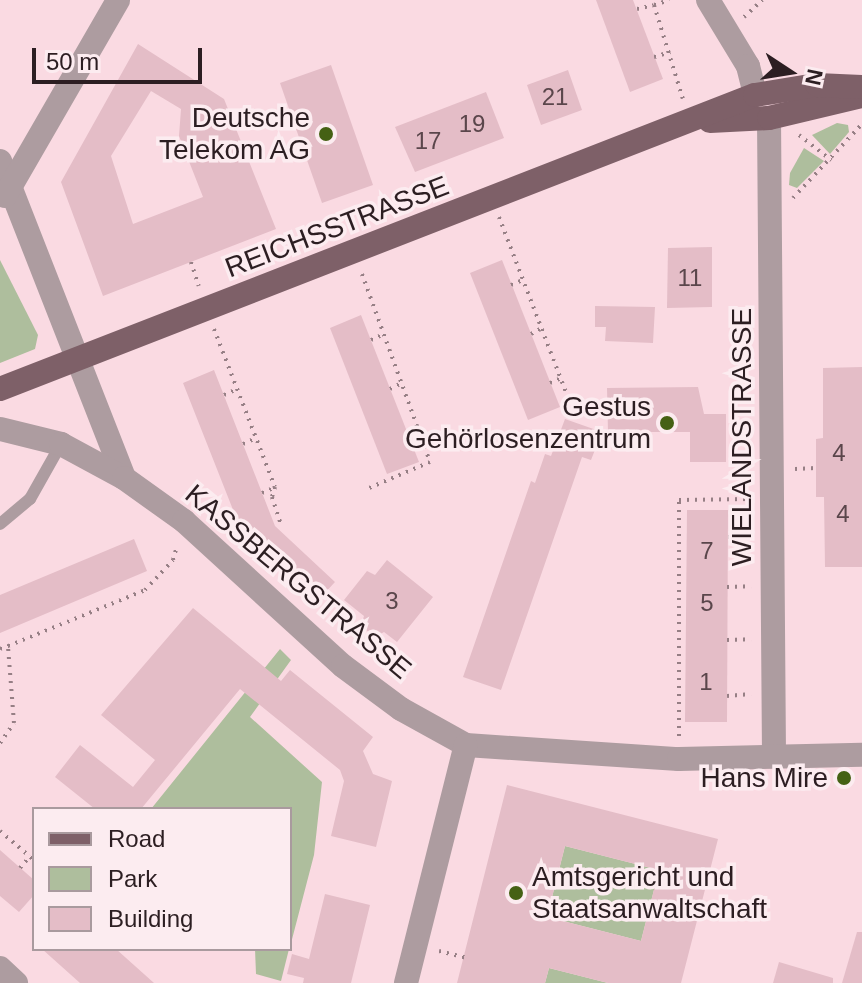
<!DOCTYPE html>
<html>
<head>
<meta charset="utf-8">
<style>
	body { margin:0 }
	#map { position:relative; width:862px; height:983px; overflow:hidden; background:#fadae2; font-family:Helvetica,sans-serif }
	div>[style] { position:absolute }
	.green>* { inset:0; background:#aebe9d }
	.building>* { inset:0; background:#e4bdc7 }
	.path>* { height:4px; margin-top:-2px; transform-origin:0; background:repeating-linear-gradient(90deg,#967f85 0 2px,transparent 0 8px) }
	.lane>* { height:12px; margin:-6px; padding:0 6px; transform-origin:6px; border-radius:6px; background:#ad9ca0 }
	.street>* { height:24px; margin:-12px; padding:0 12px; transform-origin:12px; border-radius:12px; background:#ad9ca0 }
	.primary>* { height:24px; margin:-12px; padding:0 12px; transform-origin:12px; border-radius:12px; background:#7e6068 }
	.dots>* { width:22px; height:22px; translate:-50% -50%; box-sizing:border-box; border:4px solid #fcecf0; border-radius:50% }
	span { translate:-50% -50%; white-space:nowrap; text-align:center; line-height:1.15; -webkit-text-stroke:7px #fcecf0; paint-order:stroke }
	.number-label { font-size:24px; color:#5a464b }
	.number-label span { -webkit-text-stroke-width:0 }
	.poi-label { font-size:28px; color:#2c1e22 }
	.right { translate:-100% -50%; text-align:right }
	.left { translate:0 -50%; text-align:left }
	.street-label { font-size:28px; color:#2c1e22 }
	.legend { position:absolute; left:32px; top:807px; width:260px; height:144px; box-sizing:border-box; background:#fcecf0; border:2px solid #a99a9e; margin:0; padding:10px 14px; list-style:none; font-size:24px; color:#2c1e22 }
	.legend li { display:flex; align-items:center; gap:16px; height:40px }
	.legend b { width:40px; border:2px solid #a99a9e }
	.north { position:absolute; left:750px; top:32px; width:80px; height:80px; -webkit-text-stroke:6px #fcecf0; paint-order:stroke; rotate:102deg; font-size:22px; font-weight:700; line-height:32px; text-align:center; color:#2c1e22 }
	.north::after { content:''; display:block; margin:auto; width:28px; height:36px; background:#2c1e22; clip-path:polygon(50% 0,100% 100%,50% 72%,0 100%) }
	.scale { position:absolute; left:32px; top:48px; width:170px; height:36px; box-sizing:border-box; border:4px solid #2c1e22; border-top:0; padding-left:10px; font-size:24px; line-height:28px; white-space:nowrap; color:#2c1e22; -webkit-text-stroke:6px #fcecf0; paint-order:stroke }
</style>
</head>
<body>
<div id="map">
	<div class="green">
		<i style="clip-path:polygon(837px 123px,848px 125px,849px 132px,830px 154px,812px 135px)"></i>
		<i style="clip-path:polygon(804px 148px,824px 161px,797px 188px,789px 185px,790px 173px)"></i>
		<i style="clip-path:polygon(0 260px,38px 335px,35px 349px,0 363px)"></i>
		<i style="clip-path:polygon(280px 649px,291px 660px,250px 717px,322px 782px,314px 855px,290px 947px,290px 809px,151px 809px)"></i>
		<i style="clip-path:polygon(565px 846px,659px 870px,641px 941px,547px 917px)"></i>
		<i style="clip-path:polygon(255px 949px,289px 949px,281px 981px,256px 974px)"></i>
		<i style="clip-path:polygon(549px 968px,608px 983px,545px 983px)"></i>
	</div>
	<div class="building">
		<i style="clip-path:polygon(596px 0,633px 0,663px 79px,630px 92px)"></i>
		<i style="clip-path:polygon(evenodd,138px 44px,224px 99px,276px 229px,103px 296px,61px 182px,138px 44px,151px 91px,181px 109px,179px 136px,203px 197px,133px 224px,111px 156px,151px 91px)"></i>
		<i style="clip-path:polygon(331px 65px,373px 185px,322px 203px,280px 83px)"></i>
		<i style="clip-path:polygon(568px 70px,582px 110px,541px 125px,527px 85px)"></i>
		<i style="clip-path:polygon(486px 92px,504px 138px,415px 172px,395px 127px)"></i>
		<i style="clip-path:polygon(712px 247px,712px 307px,667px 308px,668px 248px)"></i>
		<i style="clip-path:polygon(502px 260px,560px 407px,528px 420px,470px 273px)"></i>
		<i style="clip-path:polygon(595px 306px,655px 307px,653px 343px,605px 341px,606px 327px,595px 327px)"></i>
		<i style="clip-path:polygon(361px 315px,419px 462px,387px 474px,330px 328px)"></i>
		<i style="clip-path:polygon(862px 367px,862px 567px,825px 567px,824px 497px,816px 497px,816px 439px,823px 438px,823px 368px)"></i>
		<i style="clip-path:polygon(214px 370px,275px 526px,335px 582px,322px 596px,249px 527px,241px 530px,183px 383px)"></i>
		<i style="clip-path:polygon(698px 387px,704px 414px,726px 414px,726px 462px,690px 462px,690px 432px,608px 432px,607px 388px)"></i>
		<i style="clip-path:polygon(565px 419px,602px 432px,591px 460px,582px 457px,501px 690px,463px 677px,531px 481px,535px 483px,545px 454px,551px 456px)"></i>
		<i style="clip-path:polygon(687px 510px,728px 510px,727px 722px,685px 722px)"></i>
		<i style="clip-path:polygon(134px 539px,147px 571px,0 633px,0 595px)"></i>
		<i style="clip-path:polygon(387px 560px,433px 597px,397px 642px,384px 632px,375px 637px,361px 626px,364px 616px,344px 600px,367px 571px,375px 575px)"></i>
		<i style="clip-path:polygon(193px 608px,281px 681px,290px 670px,373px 737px,363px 751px,373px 774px,392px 781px,376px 847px,331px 836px,344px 781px,340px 770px,240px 689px,141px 809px,95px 809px,55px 777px,80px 745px,133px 787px,155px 760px,101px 715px)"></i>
		<i style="clip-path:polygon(evenodd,507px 785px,718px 839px,681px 983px,608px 983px,549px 968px,545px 983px,457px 983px,507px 785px,565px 846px,659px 870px,641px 941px,547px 917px,565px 846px)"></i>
		<i style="clip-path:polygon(0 850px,34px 880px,34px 895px,19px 912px,0 896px)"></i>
		<i style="clip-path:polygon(325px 894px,370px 905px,351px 983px,303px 983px,304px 978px,287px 974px,292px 954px,309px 959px)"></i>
		<i style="clip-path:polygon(857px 932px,862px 932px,862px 983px,842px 983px)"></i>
		<i style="clip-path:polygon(42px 949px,116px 949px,154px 983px,80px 983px)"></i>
		<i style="clip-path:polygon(779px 962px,833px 978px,833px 983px,773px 983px)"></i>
	</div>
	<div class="path">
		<i style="left:654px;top:5px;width:16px;rotate:-18deg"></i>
		<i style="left:637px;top:9px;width:17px;rotate:-13deg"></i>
		<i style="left:654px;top:5px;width:98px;rotate:72.9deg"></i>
		<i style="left:744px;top:17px;width:25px;rotate:-43deg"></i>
		<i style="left:654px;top:57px;width:17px;rotate:-17deg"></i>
		<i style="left:799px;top:135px;width:41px;rotate:38deg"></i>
		<i style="left:793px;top:198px;width:101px;rotate:-47deg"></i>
		<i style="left:499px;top:217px;width:196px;rotate:69.1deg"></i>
		<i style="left:191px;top:262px;width:25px;rotate:72deg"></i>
		<i style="left:362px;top:274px;width:200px;rotate:70.1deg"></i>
		<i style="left:430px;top:462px;width:66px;rotate:156.9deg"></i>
		<i style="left:511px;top:285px;width:13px;rotate:-23deg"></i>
		<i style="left:214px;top:329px;width:169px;rotate:68.9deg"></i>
		<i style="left:275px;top:487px;width:10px;rotate:107deg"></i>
		<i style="left:272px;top:497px;width:29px;rotate:72deg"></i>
		<i style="left:531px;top:334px;width:13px;rotate:-29deg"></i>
		<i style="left:371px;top:340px;width:14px;rotate:-25deg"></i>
		<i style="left:550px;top:383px;width:12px;rotate:-24deg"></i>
		<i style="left:390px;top:389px;width:13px;rotate:-27deg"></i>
		<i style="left:224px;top:395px;width:14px;rotate:-25deg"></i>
		<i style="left:409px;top:438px;width:12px;rotate:-31deg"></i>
		<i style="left:243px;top:444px;width:14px;rotate:-25deg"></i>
		<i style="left:795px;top:469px;width:21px;rotate:-3deg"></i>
		<i style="left:262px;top:493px;width:12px;rotate:-24deg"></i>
		<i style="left:728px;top:537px;width:22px"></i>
		<i style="left:727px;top:587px;width:24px;rotate:-2deg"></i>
		<i style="left:727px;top:640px;width:24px;rotate:-2deg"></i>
		<i style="left:0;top:649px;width:9px;rotate:-21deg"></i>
		<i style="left:727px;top:696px;width:24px;rotate:-5deg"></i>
		<i style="left:679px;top:736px;width:236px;rotate:-90deg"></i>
		<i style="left:679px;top:500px;width:71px;rotate:-0.8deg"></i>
		<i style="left:0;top:743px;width:24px;rotate:-55deg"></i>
		<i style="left:14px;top:723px;width:77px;rotate:-94.5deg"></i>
		<i style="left:8px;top:646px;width:148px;rotate:-22.2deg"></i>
		<i style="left:145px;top:590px;width:41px;rotate:-47deg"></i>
		<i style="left:173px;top:560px;width:15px;rotate:-74deg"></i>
		<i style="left:0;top:831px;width:45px;rotate:40.5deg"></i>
		<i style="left:20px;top:868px;width:16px;rotate:-50deg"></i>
		<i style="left:439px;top:951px;width:29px;rotate:14deg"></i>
	</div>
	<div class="lane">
		<i style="left:0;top:524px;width:39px;rotate:-40deg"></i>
		<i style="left:30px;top:499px;width:63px;rotate:-60.6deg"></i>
	</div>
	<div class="street">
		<i style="left:708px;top:0;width:77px;rotate:58.8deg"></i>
		<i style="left:748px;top:66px;width:30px;rotate:76deg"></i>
		<i style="left:769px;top:118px;width:638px;rotate:89.55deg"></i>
		<i style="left:0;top:161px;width:340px;rotate:68.6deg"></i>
		<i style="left:5px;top:196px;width:226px;rotate:-60deg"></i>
		<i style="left:0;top:429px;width:63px;rotate:13.8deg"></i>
		<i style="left:61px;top:444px;width:72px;rotate:28.4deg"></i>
		<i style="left:124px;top:478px;width:74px;rotate:35.6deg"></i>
		<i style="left:184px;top:521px;width:215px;rotate:42.4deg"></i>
		<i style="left:343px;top:666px;width:72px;rotate:36.6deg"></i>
		<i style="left:401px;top:709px;width:74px;rotate:29deg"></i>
		<i style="left:466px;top:745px;width:213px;rotate:3.8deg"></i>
		<i style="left:679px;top:759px;width:183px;rotate:-1.3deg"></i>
		<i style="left:0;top:968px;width:22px;rotate:43deg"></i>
		<i style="left:406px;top:983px;width:245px;rotate:-75.9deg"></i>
	</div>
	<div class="primary">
		<i style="left:710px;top:121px;width:59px;rotate:-2.9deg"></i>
		<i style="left:769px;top:118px;width:96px;rotate:-13.3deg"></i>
		<i style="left:0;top:389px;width:810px;rotate:-21.28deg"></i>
		<i style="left:755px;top:95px;width:63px;rotate:-9.2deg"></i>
		<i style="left:817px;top:85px;width:45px;rotate:2.5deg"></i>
	</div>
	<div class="dots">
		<i style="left:326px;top:134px;background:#456114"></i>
		<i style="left:667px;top:423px;background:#456114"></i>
		<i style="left:844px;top:778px;background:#456114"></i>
		<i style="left:516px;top:893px;background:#456114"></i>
	</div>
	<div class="number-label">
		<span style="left:555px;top:97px">21</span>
		<span style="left:472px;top:124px">19</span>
		<span style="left:428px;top:141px">17</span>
		<span style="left:690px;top:278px">11</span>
		<span style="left:839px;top:453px">4</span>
		<span style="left:843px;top:514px">4</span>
		<span style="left:707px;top:551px">7</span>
		<span style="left:392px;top:601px">3</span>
		<span style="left:707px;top:603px">5</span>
		<span style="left:706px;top:682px">1</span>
	</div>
	<div class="poi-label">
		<span class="right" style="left:310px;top:134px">Deutsche<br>Telekom AG</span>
		<span class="right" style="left:651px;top:423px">Gestus<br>Gehörlosenzentrum</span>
		<span class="right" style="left:828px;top:778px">Hans Mire</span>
		<span class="left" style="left:532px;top:893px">Amtsgericht und<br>Staatsanwaltschaft</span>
	</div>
	<div class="street-label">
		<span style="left:337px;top:227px;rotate:-21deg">REICHSSTRASSE</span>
		<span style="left:742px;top:437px;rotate:-90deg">WIELANDSTRASSE</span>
		<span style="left:298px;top:582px;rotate:40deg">KASSBERGSTRASSE</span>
	</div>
	<ul class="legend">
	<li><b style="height:10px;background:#7e6068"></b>Road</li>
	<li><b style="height:22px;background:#aebe9d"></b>Park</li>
	<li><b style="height:22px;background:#e4bdc7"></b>Building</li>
	</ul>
	<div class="north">N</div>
	<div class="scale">50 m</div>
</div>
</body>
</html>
